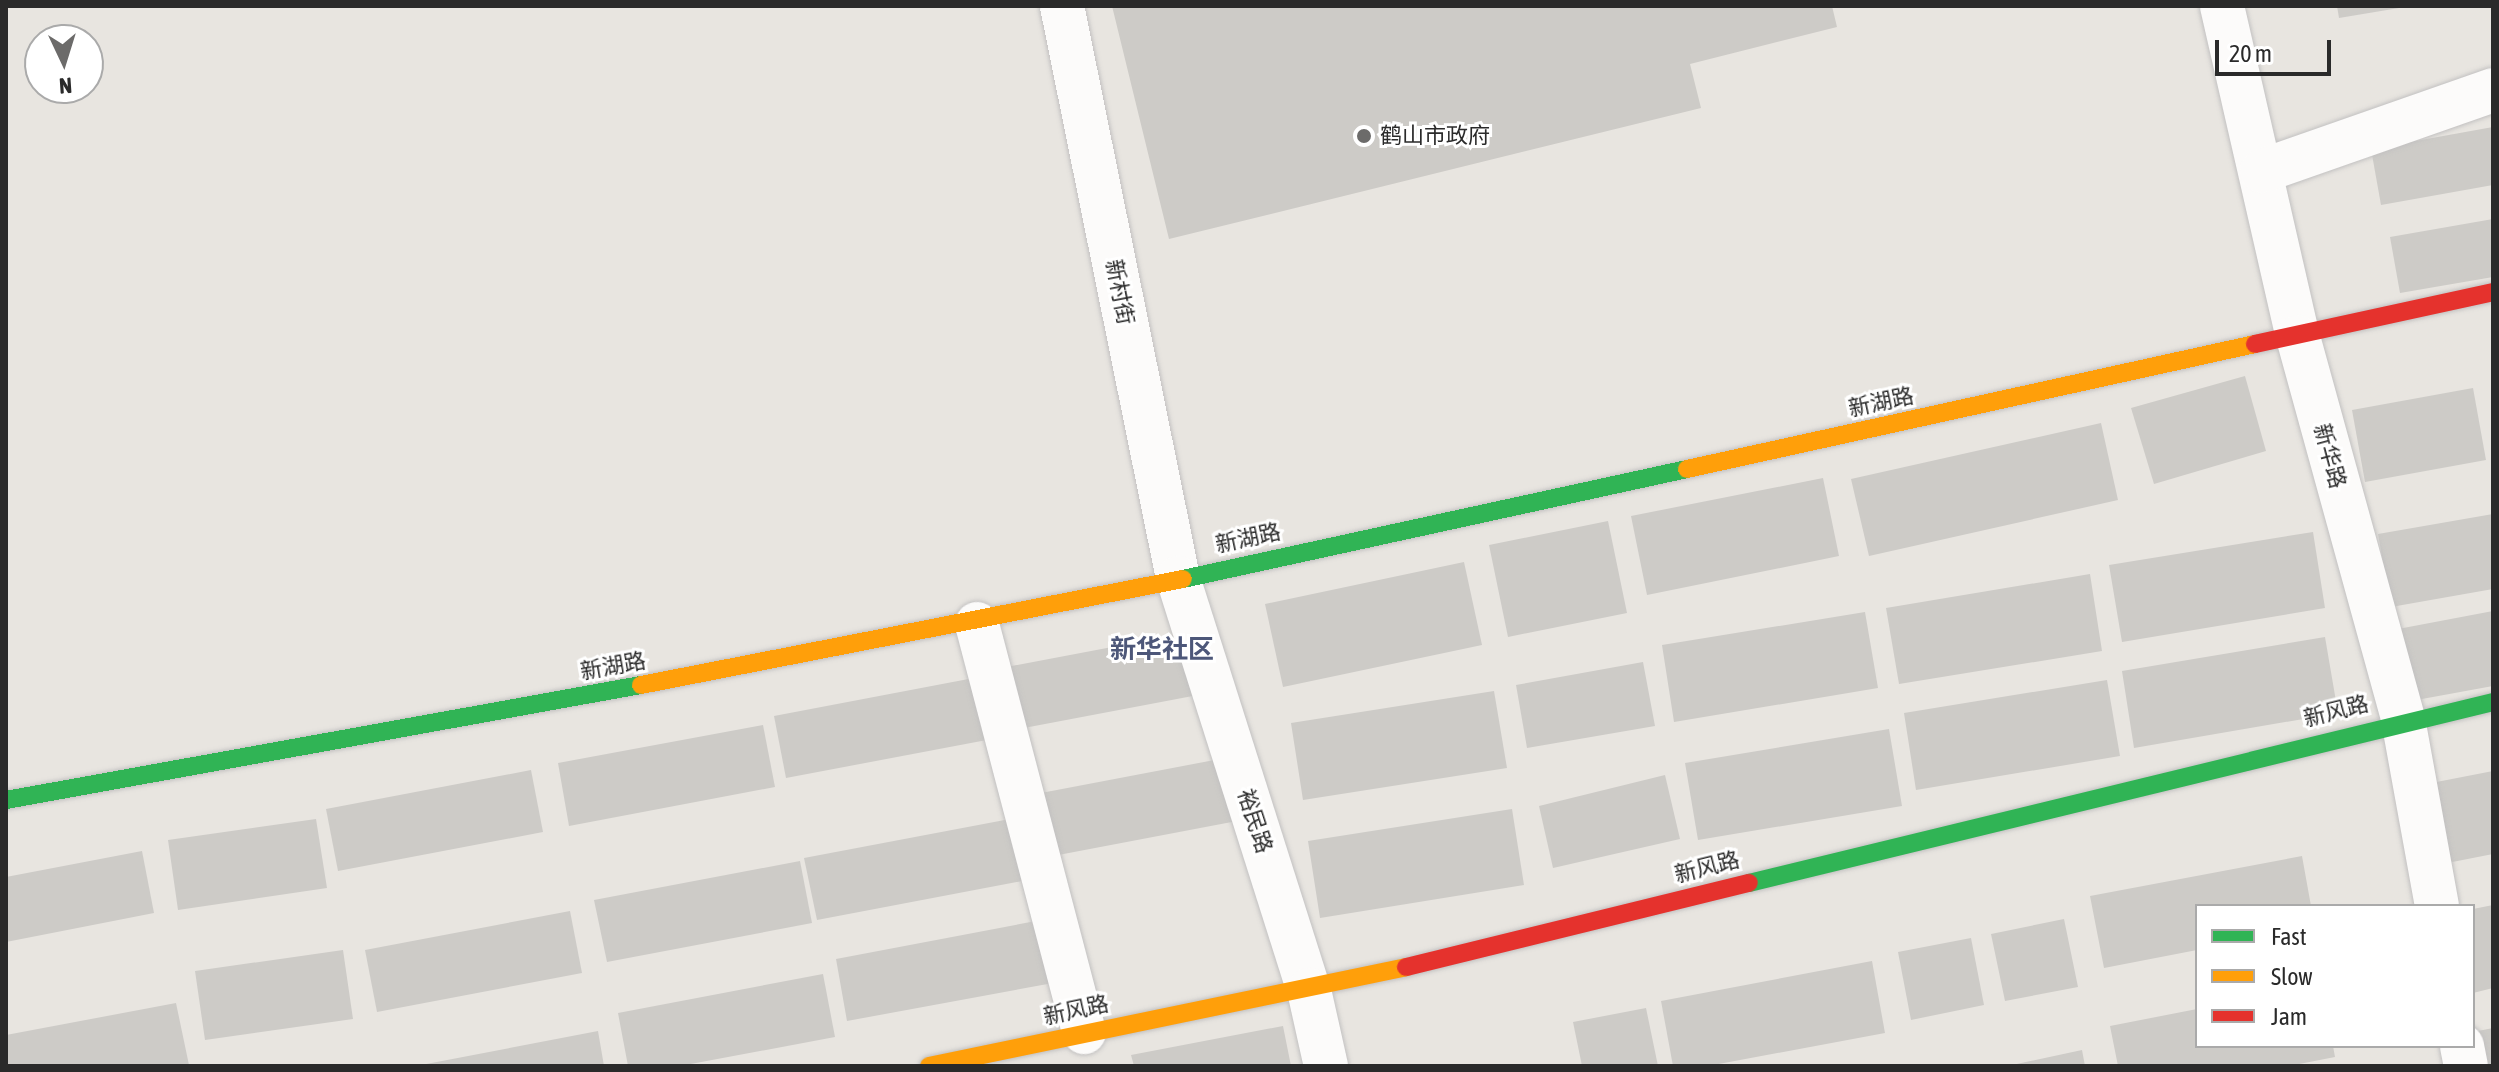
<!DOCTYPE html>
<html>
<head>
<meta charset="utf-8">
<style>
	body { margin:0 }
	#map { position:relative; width:2499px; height:1072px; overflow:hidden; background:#e8e5e0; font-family:"Asap Condensed","Noto Sans SC",sans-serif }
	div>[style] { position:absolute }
	.building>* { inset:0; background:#cdcbc7 }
	.roads { filter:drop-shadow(0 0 2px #c2c1c1) drop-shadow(0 0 2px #c2c1c1) }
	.street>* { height:44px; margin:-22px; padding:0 22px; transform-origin:22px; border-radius:22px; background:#fcfbfa }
	.fast>* { height:18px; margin:-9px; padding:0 9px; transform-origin:9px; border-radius:9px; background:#30b455 }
	.slow>* { height:18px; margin:-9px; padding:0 9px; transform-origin:9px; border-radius:9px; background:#ff9f0a }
	.jam>* { height:18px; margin:-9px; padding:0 9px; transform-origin:9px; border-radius:9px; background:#e5322d }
	.dots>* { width:22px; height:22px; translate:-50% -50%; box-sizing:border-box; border:4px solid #fff; border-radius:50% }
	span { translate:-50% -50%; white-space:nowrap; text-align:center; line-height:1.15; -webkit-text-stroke:6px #fff; paint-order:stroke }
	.poi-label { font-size:22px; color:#2a2a2a }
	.left { translate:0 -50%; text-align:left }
	.street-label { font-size:22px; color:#2a2a2a }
	.quarter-label { font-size:26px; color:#4d5779; font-weight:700 }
	.frame { position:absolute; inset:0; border:8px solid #2a2a2a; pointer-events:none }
	.legend { position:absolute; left:2195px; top:904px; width:280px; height:144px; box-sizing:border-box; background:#fff; border:2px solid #aaa; margin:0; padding:10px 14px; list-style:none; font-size:24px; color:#2a2a2a }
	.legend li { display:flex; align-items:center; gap:16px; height:40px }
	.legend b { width:40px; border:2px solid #aaa }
	.north { position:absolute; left:24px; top:24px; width:80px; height:80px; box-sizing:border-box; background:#fff; border:2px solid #aaa; border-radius:50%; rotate:176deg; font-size:22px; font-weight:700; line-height:32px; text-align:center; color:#2a2a2a }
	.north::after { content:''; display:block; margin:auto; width:28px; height:36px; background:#6c6b6a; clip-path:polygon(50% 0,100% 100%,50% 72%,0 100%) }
	.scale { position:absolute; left:2215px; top:40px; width:116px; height:36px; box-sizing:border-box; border:4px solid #2a2a2a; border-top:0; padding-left:10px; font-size:24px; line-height:28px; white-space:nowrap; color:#2a2a2a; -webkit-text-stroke:6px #fff; paint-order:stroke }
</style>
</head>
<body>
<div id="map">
	<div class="building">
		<i style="clip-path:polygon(1112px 6px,1832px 6px,1837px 27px,1690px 64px,1701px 108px,1169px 239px)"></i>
		<i style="clip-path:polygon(2337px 6px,2398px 6px,2399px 8px,2339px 18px)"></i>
		<i style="clip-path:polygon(2493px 127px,2493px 185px,2381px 205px,2371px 149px)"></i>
		<i style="clip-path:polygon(2493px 219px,2493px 277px,2400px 293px,2390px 237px)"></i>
		<i style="clip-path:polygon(2245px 376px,2266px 451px,2154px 484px,2131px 408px)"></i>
		<i style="clip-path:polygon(2473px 388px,2486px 460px,2365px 482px,2352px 410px)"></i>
		<i style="clip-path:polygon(2101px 423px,2118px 500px,1869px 556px,1851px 479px)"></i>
		<i style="clip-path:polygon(1823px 478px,1839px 556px,1647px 595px,1631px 516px)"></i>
		<i style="clip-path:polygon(2493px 514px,2493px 589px,2391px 607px,2378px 534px)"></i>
		<i style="clip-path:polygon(1608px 521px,1627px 613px,1508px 637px,1489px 545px)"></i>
		<i style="clip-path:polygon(2313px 532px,2325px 608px,2122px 642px,2109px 565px)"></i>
		<i style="clip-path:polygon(1464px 562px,1482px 645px,1283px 687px,1265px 604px)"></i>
		<i style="clip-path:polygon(2090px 574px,2102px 651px,1899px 684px,1886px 608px)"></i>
		<i style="clip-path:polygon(2493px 611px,2493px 686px,2411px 701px,2398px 629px)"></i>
		<i style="clip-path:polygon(1865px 612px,1878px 688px,1674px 722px,1662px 645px)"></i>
		<i style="clip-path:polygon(1186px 633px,1198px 695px,992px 734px,980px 672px)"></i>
		<i style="clip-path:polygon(2325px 637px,2338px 713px,2134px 748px,2122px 671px)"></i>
		<i style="clip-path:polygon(1643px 662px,1655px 726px,1527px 748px,1516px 685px)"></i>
		<i style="clip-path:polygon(979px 677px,992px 739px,786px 778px,774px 716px)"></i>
		<i style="clip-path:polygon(2107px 680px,2120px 756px,1916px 790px,1904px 713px)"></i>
		<i style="clip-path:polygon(1494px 691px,1507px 768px,1303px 800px,1291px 723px)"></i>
		<i style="clip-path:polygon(763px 725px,775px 787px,569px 826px,558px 763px)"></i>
		<i style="clip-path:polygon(1889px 729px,1902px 806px,1698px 840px,1685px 763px)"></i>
		<i style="clip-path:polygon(1225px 758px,1237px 821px,1032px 860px,1020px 797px)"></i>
		<i style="clip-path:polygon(531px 770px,543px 832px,338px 871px,326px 809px)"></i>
		<i style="clip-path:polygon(2493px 771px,2493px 854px,2432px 866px,2416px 786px)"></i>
		<i style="clip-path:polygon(1665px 775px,1680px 839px,1553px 868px,1539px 806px)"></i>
		<i style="clip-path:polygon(1512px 809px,1524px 885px,1320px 918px,1308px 841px)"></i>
		<i style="clip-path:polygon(316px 819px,327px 888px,178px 910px,168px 840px)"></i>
		<i style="clip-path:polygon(1010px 819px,1022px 881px,817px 920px,804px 858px)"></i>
		<i style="clip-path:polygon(142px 851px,154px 913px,6px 942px,6px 877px)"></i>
		<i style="clip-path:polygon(2302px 856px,2311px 906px,2197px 906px,2197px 950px,2104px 968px,2090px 896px)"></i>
		<i style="clip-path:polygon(800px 861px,812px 923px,607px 962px,594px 900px)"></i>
		<i style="clip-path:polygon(2493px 905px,2493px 988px,2473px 993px,2473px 909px)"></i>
		<i style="clip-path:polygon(570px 911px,582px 973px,377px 1012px,365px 950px)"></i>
		<i style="clip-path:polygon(2064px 919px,2078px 987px,2005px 1001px,1991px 934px)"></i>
		<i style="clip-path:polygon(1041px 920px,1053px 983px,847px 1021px,836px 959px)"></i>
		<i style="clip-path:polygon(1971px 938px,1984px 1005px,1911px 1020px,1898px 952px)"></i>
		<i style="clip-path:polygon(343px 950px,353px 1019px,205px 1040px,195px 971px)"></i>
		<i style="clip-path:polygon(1872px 961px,1885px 1033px,1708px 1066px,1673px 1066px,1661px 1001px)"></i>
		<i style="clip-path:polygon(823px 974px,835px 1037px,680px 1066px,628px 1066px,618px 1013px)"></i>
		<i style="clip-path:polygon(176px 1003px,189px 1065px,6px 1066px,6px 1035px)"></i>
		<i style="clip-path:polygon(1646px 1008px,1658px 1066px,1582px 1066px,1573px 1022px)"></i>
		<i style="clip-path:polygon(2197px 1009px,2197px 1046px,2333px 1046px,2335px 1057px,2289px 1066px,2118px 1066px,2110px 1026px)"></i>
		<i style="clip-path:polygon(1283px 1026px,1291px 1066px,1134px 1066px,1131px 1055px)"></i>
		<i style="clip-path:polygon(2493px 1028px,2493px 1066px,2460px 1066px,2473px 1032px)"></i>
		<i style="clip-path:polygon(598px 1031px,604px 1066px,421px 1066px,421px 1065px)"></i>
		<i style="clip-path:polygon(2082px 1050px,2085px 1066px,2012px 1066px,2012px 1065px)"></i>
	</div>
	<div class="roads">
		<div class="street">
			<i style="left:1062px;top:6px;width:584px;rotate:78.54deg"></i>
			<i style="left:1178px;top:578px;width:432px;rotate:72.4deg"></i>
			<i style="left:1309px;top:990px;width:78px;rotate:77.4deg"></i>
			<i style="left:2222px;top:6px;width:340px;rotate:77.1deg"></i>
			<i style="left:2298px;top:337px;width:396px;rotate:74.6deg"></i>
			<i style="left:2403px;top:719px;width:190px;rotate:79.7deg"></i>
			<i style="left:2262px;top:171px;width:245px;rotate:-19.3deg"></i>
			<i style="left:977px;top:624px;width:422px;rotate:75.3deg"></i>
			<i style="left:2462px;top:1046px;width:20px;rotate:79deg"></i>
		</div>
		<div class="fast">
			<i style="left:1183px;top:579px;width:516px;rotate:-12.31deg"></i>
			<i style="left:6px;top:800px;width:645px;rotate:-10.27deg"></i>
			<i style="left:1749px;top:883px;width:766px;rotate:-13.67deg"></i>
		</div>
		<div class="slow">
			<i style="left:1687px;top:469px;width:582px;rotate:-12.41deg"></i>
			<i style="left:641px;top:685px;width:552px;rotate:-11.07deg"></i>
			<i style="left:929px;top:1066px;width:487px;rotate:-11.7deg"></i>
		</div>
		<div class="jam">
			<i style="left:2255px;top:344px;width:244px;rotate:-12.3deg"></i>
			<i style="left:1406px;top:967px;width:353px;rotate:-13.8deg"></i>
		</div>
	</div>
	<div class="dots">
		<i style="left:1364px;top:136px;background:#6c6b6a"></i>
	</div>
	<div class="poi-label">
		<span class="left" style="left:1380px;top:136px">鹤山市政府</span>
	</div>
	<div class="street-label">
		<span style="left:1120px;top:292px;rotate:79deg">新村街</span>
		<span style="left:1881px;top:402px;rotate:-12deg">新湖路</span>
		<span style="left:2330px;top:456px;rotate:75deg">新华路</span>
		<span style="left:1248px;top:538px;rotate:-12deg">新湖路</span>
		<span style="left:613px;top:666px;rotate:-10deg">新湖路</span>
		<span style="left:2336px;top:711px;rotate:-14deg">新风路</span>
		<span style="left:1255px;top:821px;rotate:72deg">裕民路</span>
		<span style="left:1707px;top:867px;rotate:-14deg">新风路</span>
		<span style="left:1076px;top:1010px;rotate:-12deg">新风路</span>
	</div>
	<div class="quarter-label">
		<span style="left:1162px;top:650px">新华社区</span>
	</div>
	<div class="frame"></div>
	<ul class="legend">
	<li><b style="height:10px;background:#30b455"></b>Fast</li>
	<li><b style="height:10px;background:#ff9f0a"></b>Slow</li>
	<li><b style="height:10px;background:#e5322d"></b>Jam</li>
	</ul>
	<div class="north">N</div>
	<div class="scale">20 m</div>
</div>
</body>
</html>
